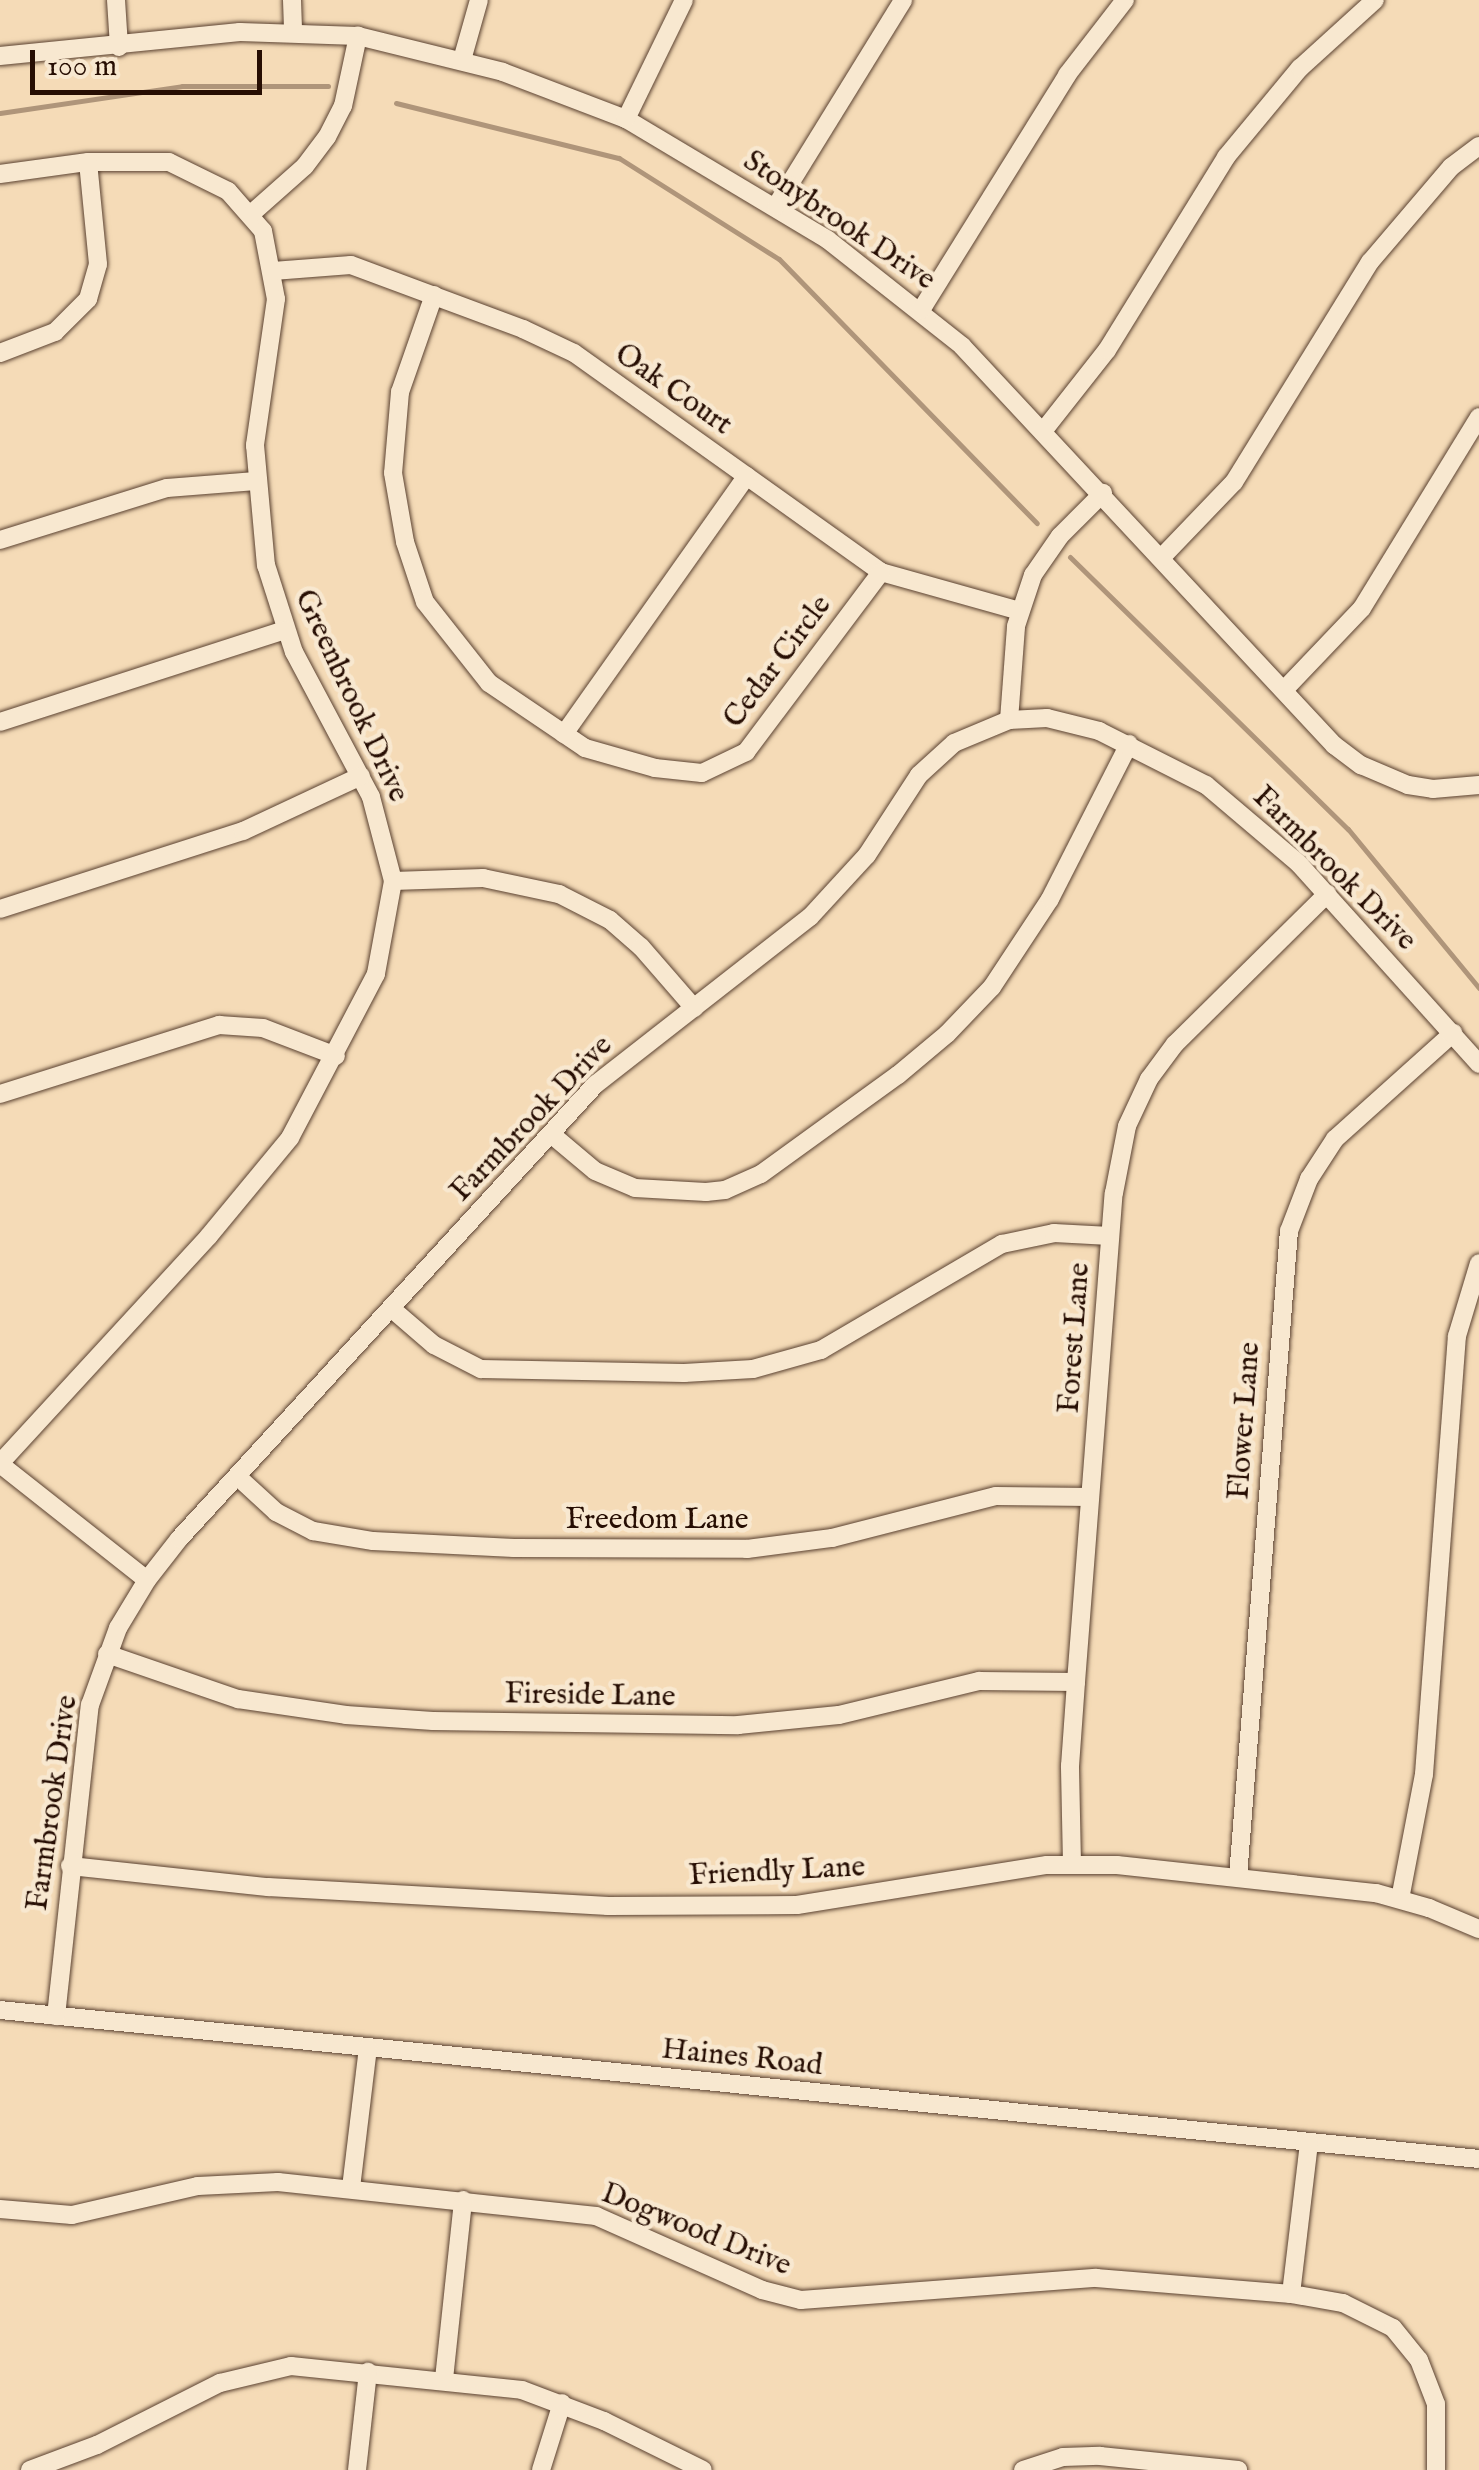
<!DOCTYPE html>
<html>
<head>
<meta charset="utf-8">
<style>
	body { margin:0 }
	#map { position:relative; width:1479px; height:2470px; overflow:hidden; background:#f5dbb7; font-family:"IM FELL English",serif }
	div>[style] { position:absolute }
	.stream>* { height:5px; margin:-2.5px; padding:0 2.5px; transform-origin:2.5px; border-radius:2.5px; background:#af957a }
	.roads { filter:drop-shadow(0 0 2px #5a4130) drop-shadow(0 0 2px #5a4130) }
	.minor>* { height:18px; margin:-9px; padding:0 9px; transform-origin:9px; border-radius:9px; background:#f8e8d0 }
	span { translate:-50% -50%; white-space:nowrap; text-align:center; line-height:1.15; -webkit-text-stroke:9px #f8e8d0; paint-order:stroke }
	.street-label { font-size:30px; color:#270e03 }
	.scale { position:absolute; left:30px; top:50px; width:232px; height:45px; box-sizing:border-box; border:5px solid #270e03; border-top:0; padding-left:12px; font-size:30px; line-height:35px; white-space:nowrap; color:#270e03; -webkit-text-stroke:8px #f8e8d0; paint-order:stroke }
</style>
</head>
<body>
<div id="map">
	<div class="stream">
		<i style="left:396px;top:103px;width:230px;rotate:13.9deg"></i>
		<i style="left:619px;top:158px;width:189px;rotate:32.3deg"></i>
		<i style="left:779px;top:259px;width:369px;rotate:45.7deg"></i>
		<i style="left:0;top:113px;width:184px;rotate:-8.4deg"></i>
		<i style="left:182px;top:86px;width:146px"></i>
		<i style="left:1070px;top:557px;width:389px;rotate:44.4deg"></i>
		<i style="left:1348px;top:829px;width:206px;rotate:50.5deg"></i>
	</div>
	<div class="roads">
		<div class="minor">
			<i style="left:116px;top:0;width:47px;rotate:86.3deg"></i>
			<i style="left:292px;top:0;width:31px;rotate:88deg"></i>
			<i style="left:0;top:56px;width:241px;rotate:-5.7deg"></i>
			<i style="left:240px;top:32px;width:118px;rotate:1.9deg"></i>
			<i style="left:358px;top:36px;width:149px;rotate:13.9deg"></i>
			<i style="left:503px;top:72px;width:132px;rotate:20.9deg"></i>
			<i style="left:626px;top:119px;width:235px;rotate:30.9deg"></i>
			<i style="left:828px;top:240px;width:171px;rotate:38.3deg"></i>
			<i style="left:962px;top:346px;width:546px;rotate:47.01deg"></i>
			<i style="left:1334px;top:745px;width:34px;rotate:37deg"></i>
			<i style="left:1361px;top:765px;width:51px;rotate:23.1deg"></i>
			<i style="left:1408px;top:785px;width:25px;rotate:9deg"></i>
			<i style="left:1433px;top:789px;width:46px;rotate:-5deg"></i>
			<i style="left:462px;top:60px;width:62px;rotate:-74.2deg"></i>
			<i style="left:626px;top:119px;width:132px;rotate:-64deg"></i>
			<i style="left:0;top:174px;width:89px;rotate:-7.8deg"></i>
			<i style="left:88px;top:162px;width:81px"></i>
			<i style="left:169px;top:162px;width:66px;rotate:26.2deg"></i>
			<i style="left:228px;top:191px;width:53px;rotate:48.8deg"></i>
			<i style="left:263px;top:231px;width:69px;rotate:79.2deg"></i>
			<i style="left:276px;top:299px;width:148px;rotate:98.2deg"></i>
			<i style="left:255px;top:445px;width:121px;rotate:84.8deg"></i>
			<i style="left:266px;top:565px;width:91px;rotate:72.2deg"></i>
			<i style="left:294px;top:652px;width:164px;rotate:62deg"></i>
			<i style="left:371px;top:797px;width:87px;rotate:75.3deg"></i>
			<i style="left:393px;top:881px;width:95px;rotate:100.4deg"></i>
			<i style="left:376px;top:974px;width:185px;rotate:117.7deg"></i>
			<i style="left:290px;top:1138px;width:127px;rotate:129.6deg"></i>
			<i style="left:209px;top:1236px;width:309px;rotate:132.6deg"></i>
			<i style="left:776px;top:206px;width:242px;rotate:-58.3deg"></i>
			<i style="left:251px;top:214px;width:72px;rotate:-41.6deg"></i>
			<i style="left:305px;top:166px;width:36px;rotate:-53deg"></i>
			<i style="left:327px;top:137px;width:35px;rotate:-63deg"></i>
			<i style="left:343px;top:106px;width:72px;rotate:-77.9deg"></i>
			<i style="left:273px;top:271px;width:78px;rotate:-4.4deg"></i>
			<i style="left:351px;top:265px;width:184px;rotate:20.4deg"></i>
			<i style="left:523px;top:329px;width:56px;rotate:25.2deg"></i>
			<i style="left:574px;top:353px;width:377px;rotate:35.5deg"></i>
			<i style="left:881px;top:572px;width:144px;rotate:15.7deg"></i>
			<i style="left:434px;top:295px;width:103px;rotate:109.3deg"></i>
			<i style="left:400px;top:392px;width:81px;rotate:94.9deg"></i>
			<i style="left:393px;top:473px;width:70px;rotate:80.1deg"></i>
			<i style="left:405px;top:542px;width:63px;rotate:71.6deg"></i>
			<i style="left:425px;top:602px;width:103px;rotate:51.7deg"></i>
			<i style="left:489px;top:683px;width:116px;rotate:34.1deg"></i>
			<i style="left:585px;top:748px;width:73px;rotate:15.9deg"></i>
			<i style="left:655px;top:768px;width:47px;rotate:6.1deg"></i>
			<i style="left:702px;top:773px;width:49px;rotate:-25.5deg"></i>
			<i style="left:746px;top:752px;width:225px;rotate:-53.1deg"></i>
			<i style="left:921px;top:310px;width:277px;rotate:-58.1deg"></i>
			<i style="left:1067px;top:75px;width:95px;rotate:-52.3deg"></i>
			<i style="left:0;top:353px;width:59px;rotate:-20.9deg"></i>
			<i style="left:55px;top:332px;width:47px;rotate:-45deg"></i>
			<i style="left:88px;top:299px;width:36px;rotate:-74deg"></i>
			<i style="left:98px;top:264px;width:102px;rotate:-95.6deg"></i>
			<i style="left:1044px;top:430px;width:102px;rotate:-51.8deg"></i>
			<i style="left:1107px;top:350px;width:227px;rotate:-58.3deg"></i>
			<i style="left:1226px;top:157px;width:116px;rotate:-50.3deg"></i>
			<i style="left:1300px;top:68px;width:101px;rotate:-42.2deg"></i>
			<i style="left:0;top:540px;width:175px;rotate:-17.3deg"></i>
			<i style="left:167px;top:488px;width:89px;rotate:-4.5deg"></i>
			<i style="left:1162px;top:557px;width:104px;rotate:-46.2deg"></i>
			<i style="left:1234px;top:482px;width:259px;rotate:-58.3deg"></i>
			<i style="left:1370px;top:262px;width:125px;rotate:-49.5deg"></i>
			<i style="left:1451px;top:167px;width:35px;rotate:-37deg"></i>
			<i style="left:1284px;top:690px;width:113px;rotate:-46.4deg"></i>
			<i style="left:1362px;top:608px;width:224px;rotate:-58.5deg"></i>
			<i style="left:1009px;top:720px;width:94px;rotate:-85.7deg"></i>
			<i style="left:1016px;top:626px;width:54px;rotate:-71.6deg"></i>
			<i style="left:1033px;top:575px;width:47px;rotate:-55.3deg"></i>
			<i style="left:1060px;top:536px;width:61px;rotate:-45deg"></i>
			<i style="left:0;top:722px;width:299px;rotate:-17.9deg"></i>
			<i style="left:564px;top:734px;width:316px;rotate:-54.7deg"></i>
			<i style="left:393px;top:881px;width:90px;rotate:-1.9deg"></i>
			<i style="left:483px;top:878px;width:78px;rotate:11.9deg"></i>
			<i style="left:559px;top:894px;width:57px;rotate:27deg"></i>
			<i style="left:610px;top:920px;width:41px;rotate:41.1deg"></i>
			<i style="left:641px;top:947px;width:81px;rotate:49deg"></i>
			<i style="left:0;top:909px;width:255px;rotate:-17.8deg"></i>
			<i style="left:243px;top:831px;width:130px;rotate:-25deg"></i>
			<i style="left:0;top:1094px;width:230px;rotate:-17.5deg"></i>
			<i style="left:219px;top:1025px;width:44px;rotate:3.9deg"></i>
			<i style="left:263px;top:1028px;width:78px;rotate:21deg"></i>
			<i style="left:551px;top:1134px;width:57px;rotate:40.1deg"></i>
			<i style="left:595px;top:1171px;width:43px;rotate:23deg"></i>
			<i style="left:635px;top:1188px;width:71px;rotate:3.2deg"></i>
			<i style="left:706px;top:1192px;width:19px;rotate:-6deg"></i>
			<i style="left:725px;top:1190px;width:39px;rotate:-24deg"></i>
			<i style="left:761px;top:1174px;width:169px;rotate:-35.9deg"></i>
			<i style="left:898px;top:1075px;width:64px;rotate:-39.9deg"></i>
			<i style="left:947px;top:1034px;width:65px;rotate:-46.2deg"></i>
			<i style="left:992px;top:987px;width:105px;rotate:-56.6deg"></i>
			<i style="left:1050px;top:899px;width:174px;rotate:-63deg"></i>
			<i style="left:392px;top:1309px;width:55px;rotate:40.6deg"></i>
			<i style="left:434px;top:1345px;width:53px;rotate:27.1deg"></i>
			<i style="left:481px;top:1369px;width:203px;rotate:1.1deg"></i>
			<i style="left:684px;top:1373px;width:69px;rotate:-3.3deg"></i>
			<i style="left:753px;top:1369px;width:71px;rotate:-15.6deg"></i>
			<i style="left:821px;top:1350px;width:210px;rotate:-30.4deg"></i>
			<i style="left:1002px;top:1244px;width:53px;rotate:-11.9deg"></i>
			<i style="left:1054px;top:1233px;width:56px;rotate:3.1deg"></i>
			<i style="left:0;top:1464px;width:187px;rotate:38.3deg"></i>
			<i style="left:238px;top:1477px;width:52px;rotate:42.6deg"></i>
			<i style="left:276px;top:1512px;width:42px;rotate:27.2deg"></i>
			<i style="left:313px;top:1531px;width:61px;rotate:9.5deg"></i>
			<i style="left:373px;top:1541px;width:141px;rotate:2.8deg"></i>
			<i style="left:514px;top:1548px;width:233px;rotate:0.2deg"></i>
			<i style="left:747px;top:1549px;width:86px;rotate:-7.4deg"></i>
			<i style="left:832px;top:1538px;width:169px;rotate:-14.4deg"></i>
			<i style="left:996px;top:1496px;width:94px;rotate:0.6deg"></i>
			<i style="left:107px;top:1654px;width:139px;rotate:19deg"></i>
			<i style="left:238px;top:1699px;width:109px;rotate:8.4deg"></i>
			<i style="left:346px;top:1715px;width:87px;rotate:3.9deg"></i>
			<i style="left:433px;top:1721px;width:305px;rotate:0.8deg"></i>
			<i style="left:738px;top:1725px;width:101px;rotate:-5.7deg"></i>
			<i style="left:839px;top:1715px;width:144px;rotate:-13.7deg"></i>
			<i style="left:979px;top:1681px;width:97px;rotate:0.6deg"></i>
			<i style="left:1072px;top:1864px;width:98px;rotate:-91.2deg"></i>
			<i style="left:1070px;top:1766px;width:84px;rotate:-85.9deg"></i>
			<i style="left:1076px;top:1682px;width:490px;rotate:-85.6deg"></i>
			<i style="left:1114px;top:1193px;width:68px;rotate:-79deg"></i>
			<i style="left:1127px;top:1126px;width:52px;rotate:-64.9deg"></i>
			<i style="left:1149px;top:1079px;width:44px;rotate:-53.4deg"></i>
			<i style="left:1175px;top:1044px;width:214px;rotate:-44.6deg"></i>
			<i style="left:70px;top:1866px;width:199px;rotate:6.1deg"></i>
			<i style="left:268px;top:1887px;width:341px;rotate:3.2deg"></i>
			<i style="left:608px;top:1906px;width:189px;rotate:-0.3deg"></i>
			<i style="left:797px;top:1905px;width:253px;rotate:-9.1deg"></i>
			<i style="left:1047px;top:1865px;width:70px"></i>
			<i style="left:1117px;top:1865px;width:261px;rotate:6.2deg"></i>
			<i style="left:1376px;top:1893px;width:55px;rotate:15.8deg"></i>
			<i style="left:1429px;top:1908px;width:54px;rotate:22.8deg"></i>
			<i style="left:1238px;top:1877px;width:648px;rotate:-85.49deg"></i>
			<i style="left:1289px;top:1231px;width:56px;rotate:-69deg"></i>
			<i style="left:1309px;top:1179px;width:48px;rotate:-57deg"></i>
			<i style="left:1335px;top:1139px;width:159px;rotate:-41.9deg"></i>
			<i style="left:1400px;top:1899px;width:127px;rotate:-79.1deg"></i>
			<i style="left:1424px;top:1774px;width:439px;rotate:-85.7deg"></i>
			<i style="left:1457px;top:1336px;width:76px;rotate:-73.2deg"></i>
			<i style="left:0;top:2010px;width:1486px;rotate:5.75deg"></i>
			<i style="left:56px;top:2016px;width:313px;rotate:-83.8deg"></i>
			<i style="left:90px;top:1705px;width:82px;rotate:-70deg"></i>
			<i style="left:118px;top:1628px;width:56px;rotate:-58.9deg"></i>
			<i style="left:147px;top:1580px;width:52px;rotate:-52deg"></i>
			<i style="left:179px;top:1539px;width:617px;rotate:-47.5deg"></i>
			<i style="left:596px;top:1084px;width:271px;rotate:-38deg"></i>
			<i style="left:810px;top:917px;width:84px;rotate:-47.4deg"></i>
			<i style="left:867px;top:855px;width:95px;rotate:-57deg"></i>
			<i style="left:919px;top:775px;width:47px;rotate:-42.4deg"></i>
			<i style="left:954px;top:743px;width:60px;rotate:-22.7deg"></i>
			<i style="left:1009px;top:720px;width:38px;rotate:-3deg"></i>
			<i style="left:1047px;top:718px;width:54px;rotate:14deg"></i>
			<i style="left:1099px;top:731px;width:120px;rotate:26.8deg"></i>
			<i style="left:1206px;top:785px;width:122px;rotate:40.3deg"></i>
			<i style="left:1299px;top:864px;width:269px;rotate:48deg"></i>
			<i style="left:351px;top:2188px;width:141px;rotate:-83.1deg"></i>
			<i style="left:0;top:2209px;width:72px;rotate:4.8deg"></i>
			<i style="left:72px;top:2215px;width:129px;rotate:-13deg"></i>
			<i style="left:198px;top:2186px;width:80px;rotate:-2.9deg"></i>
			<i style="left:278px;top:2182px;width:320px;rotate:6.1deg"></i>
			<i style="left:596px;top:2216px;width:182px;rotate:24deg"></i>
			<i style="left:762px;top:2290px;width:40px;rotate:14.4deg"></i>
			<i style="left:801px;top:2300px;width:296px;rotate:-4.3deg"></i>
			<i style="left:1096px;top:2278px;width:196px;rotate:4.7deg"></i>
			<i style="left:1291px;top:2294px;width:53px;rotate:9.8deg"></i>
			<i style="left:1343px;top:2303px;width:56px;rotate:26.6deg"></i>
			<i style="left:1393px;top:2328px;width:41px;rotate:50.9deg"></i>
			<i style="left:1419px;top:2360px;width:47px;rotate:68.9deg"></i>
			<i style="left:1436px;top:2404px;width:66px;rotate:90deg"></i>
			<i style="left:1291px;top:2294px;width:152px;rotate:-83.2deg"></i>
			<i style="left:444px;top:2379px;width:180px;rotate:-83.9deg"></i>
			<i style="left:30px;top:2470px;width:72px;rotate:-20.5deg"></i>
			<i style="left:97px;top:2445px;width:138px;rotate:-26.8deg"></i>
			<i style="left:220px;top:2383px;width:73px;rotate:-13.5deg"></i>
			<i style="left:291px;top:2366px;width:232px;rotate:5.9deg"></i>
			<i style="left:522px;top:2390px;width:88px;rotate:20.7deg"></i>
			<i style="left:604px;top:2421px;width:110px;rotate:26.3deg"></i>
			<i style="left:357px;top:2470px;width:99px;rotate:-83.6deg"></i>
			<i style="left:541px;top:2470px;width:70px;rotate:-72.6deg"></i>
			<i style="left:1023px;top:2470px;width:42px;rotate:-18deg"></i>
			<i style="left:1063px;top:2457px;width:37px;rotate:-2deg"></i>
			<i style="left:1100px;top:2456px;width:139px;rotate:5.8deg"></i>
		</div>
	</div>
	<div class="street-label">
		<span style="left:839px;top:221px;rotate:34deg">Stonybrook Drive</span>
		<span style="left:673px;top:390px;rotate:35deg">Oak Court</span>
		<span style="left:778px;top:662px;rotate:-53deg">Cedar Circle</span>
		<span style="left:351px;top:696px;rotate:65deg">Greenbrook Drive</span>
		<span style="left:1334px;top:869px;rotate:45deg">Farmbrook Drive</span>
		<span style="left:532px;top:1119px;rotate:-46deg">Farmbrook Drive</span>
		<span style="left:1075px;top:1338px;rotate:-86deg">Forest Lane</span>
		<span style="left:1245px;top:1421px;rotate:-86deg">Flower Lane</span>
		<span style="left:657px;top:1520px">Freedom Lane</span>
		<span style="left:590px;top:1696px;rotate:1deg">Fireside Lane</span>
		<span style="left:53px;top:1803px;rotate:-82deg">Farmbrook Drive</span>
		<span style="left:777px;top:1872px;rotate:-3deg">Friendly Lane</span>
		<span style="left:742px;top:2058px;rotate:6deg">Haines Road</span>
		<span style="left:696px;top:2230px;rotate:22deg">Dogwood Drive</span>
	</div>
	<div class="scale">100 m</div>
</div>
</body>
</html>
